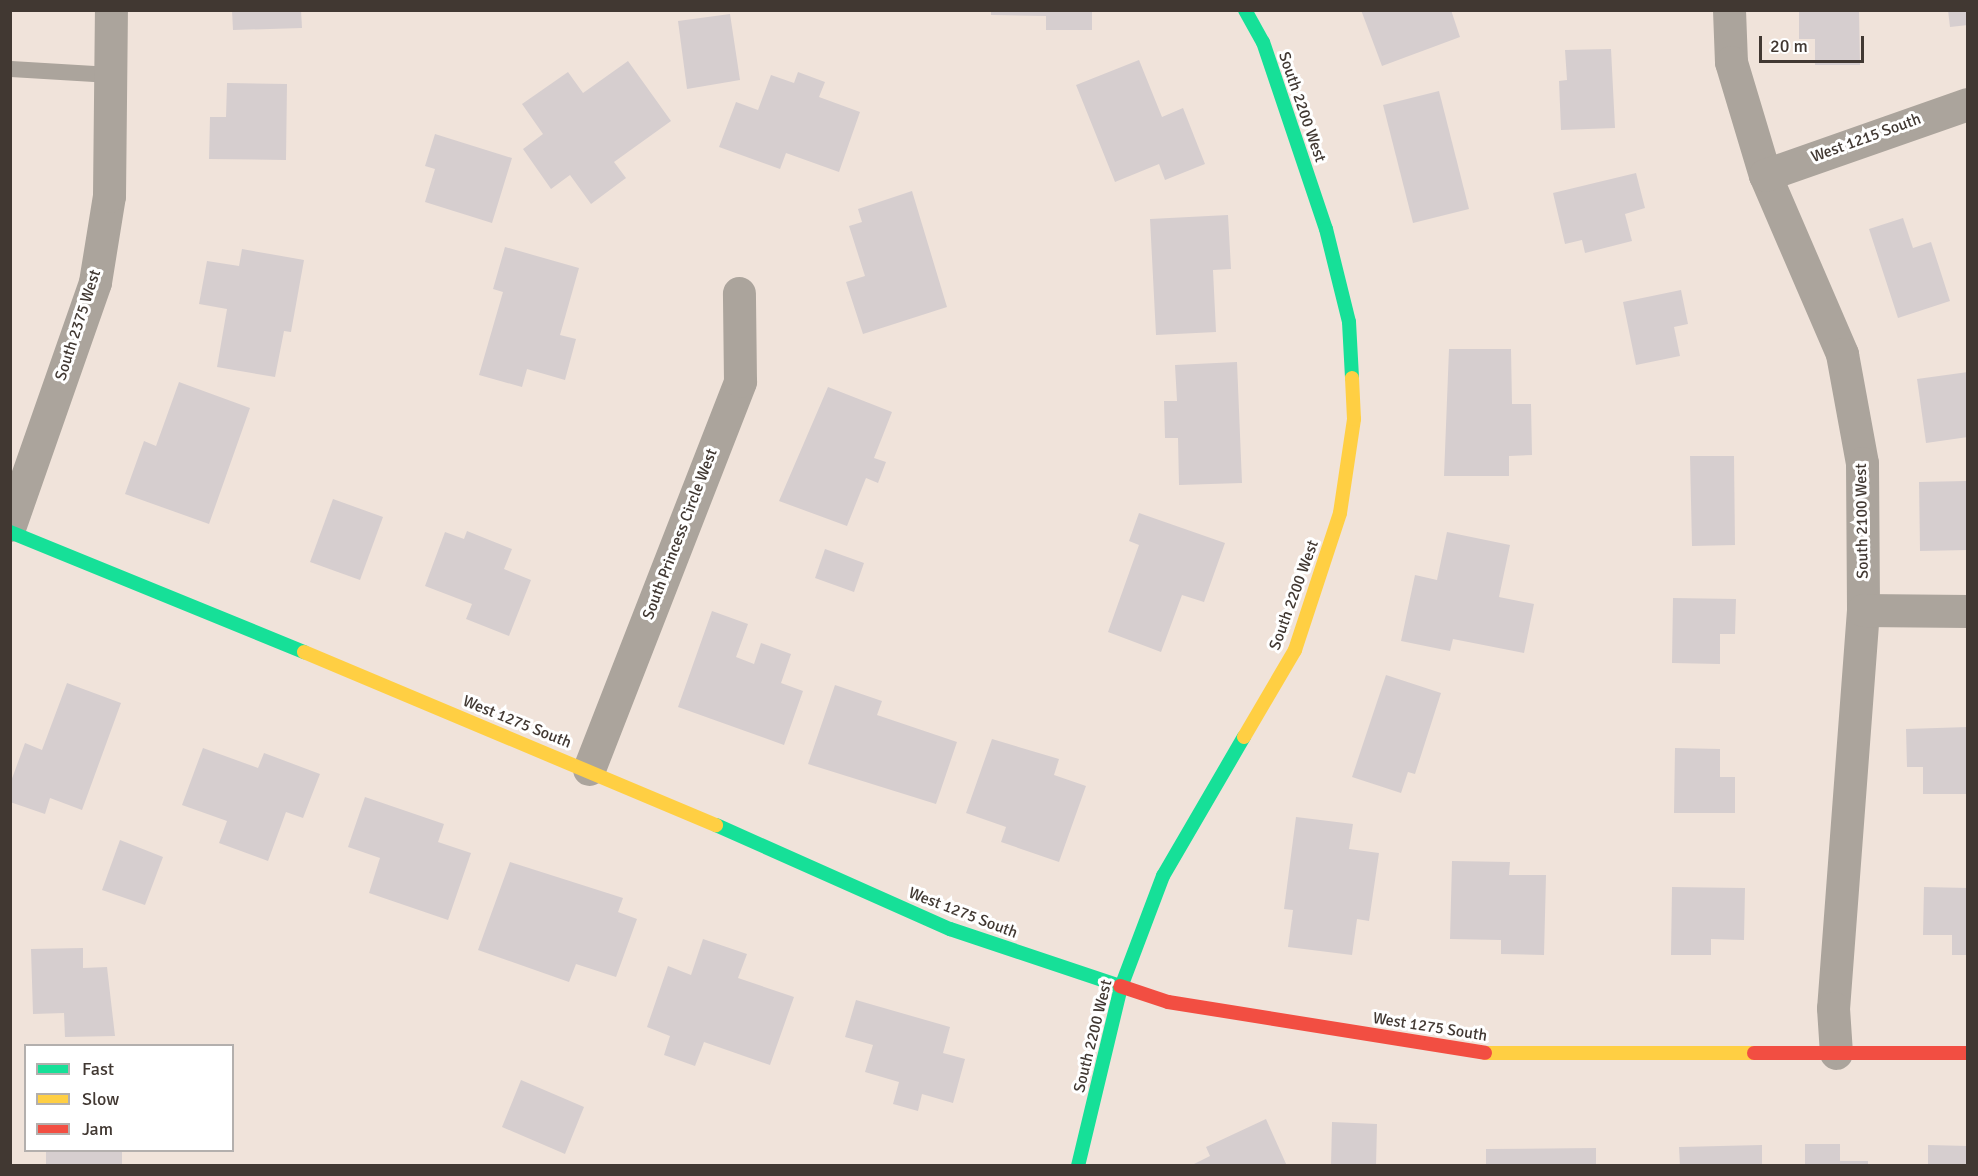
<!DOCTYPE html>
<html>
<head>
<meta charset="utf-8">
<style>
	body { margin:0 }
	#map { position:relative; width:1978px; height:1176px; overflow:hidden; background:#f0e3da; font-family:Signika,sans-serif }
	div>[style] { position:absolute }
	.building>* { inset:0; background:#d6cecf }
	.lane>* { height:16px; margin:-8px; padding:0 8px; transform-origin:8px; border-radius:8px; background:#aba49c }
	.street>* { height:33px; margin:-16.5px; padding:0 16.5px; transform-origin:16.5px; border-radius:16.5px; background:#aba49c }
	.fast>* { height:14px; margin:-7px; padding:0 7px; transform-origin:7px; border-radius:7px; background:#16e098 }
	.slow>* { height:14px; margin:-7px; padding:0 7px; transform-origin:7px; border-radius:7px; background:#ffcf43 }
	.jam>* { height:14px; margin:-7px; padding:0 7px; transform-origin:7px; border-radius:7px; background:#f24e42 }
	span { translate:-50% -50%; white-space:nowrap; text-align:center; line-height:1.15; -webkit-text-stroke:6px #fff; paint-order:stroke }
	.street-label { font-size:16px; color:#413832 }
	.frame { position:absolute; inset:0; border:12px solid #413832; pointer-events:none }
	.legend { position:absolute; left:24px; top:1044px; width:210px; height:108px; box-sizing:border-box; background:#fff; border:2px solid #b3afad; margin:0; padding:8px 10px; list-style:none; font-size:18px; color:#413832 }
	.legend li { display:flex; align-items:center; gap:12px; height:30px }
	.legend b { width:30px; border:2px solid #b3afad }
	.scale { position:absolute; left:1759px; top:36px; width:105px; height:27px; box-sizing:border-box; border:3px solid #413832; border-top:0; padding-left:8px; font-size:18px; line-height:21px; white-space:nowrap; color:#413832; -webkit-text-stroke:4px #fff; paint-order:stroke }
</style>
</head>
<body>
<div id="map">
	<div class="building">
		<i style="clip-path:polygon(232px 10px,301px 10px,302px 28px,233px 30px)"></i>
		<i style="clip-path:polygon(991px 10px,1092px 10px,1092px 30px,1046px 30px,1046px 16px,991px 15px)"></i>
		<i style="clip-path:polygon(1361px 10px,1451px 10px,1460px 37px,1382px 66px)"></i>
		<i style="clip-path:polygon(1799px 10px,1859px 10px,1860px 65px,1815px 65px,1815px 39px,1799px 39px)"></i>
		<i style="clip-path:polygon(1948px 10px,1968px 10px,1968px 25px,1950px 27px)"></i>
		<i style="clip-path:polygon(730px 14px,740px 80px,687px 89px,678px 21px)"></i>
		<i style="clip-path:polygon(1611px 49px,1615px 128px,1561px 130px,1559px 81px,1567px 80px,1565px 50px)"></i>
		<i style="clip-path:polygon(1139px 60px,1162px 117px,1183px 108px,1205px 164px,1165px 180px,1159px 164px,1115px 182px,1076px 85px)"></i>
		<i style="clip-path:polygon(628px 61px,671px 121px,614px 162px,626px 178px,591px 204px,570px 175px,551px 189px,523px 149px,543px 134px,522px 104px,568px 72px,583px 93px)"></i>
		<i style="clip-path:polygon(798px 72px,825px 82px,819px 97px,860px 112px,839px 172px,786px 153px,780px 169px,719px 147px,736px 102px,758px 110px,771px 75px,794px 83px)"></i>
		<i style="clip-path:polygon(227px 83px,287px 84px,286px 160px,209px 159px,210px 117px,226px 117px)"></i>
		<i style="clip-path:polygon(1439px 91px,1469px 209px,1413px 223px,1383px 105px)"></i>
		<i style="clip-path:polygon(435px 134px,512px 158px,492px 223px,425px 202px,435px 169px,425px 166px)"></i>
		<i style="clip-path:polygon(1636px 173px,1645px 208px,1625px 214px,1632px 241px,1585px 253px,1582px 240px,1565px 244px,1553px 193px)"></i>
		<i style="clip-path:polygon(912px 191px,947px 307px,863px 334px,846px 282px,865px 276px,849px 226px,862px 222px,858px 209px)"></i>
		<i style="clip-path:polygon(1228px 215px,1231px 269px,1213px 270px,1216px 332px,1156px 335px,1150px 219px)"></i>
		<i style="clip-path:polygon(1903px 218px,1913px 248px,1931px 242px,1950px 301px,1898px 318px,1869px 229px)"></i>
		<i style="clip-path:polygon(505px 247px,579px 268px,560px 335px,576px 339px,565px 380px,527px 369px,522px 387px,479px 375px,503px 292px,493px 289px)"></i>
		<i style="clip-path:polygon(242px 249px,304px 260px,291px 332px,284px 331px,275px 377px,217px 367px,227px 309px,199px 304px,207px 261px,239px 266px)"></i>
		<i style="clip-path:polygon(1681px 290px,1688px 324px,1674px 327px,1680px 356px,1636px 365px,1623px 302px)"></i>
		<i style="clip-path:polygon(1449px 349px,1511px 349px,1512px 404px,1531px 404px,1532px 455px,1509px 456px,1509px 476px,1444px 476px)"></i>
		<i style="clip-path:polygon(1237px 362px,1242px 483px,1179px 485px,1178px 438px,1165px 438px,1164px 401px,1177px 401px,1175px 365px)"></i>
		<i style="clip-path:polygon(1968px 372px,1968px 437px,1926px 443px,1917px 379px)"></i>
		<i style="clip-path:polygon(179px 382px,250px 408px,209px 524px,125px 494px,144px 441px,156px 446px)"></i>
		<i style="clip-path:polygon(828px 387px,892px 412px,874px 458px,886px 462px,878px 483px,866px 478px,847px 526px,779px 501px)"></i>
		<i style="clip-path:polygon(1690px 456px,1734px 456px,1735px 545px,1692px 546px)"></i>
		<i style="clip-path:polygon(1966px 481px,1967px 550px,1920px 551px,1919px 482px)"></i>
		<i style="clip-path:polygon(333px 499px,383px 517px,360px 580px,310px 562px)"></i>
		<i style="clip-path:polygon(1139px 513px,1225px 543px,1204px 602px,1182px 595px,1161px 652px,1108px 632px,1139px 545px,1129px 541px)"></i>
		<i style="clip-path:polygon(467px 531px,512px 549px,504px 569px,531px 580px,509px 636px,466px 619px,472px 604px,425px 586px,445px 532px,464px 539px)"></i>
		<i style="clip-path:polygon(1447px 532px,1510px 545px,1499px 597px,1534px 604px,1524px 653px,1453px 639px,1450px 651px,1401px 641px,1415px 575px,1437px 580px)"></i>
		<i style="clip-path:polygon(825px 549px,864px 563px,854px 592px,815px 578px)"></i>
		<i style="clip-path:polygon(1673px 598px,1736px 599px,1735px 634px,1720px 634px,1720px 664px,1672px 663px)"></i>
		<i style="clip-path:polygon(712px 611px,748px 624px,736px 657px,754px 664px,761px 643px,791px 654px,781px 683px,803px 691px,784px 745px,678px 707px)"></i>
		<i style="clip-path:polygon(1386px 675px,1441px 693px,1415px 774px,1408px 772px,1401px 793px,1352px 777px)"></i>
		<i style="clip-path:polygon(67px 683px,121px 703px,82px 810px,50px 798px,45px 814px,10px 802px,10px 784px,25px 743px,42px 750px)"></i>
		<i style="clip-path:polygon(835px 685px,882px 701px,877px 715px,957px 742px,936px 804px,808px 764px)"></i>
		<i style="clip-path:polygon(1968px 727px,1968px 794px,1923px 794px,1923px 767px,1907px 767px,1906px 729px)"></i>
		<i style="clip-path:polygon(992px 739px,1059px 759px,1054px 775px,1086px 786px,1059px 862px,1001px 842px,1006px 827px,966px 813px)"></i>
		<i style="clip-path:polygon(203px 748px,258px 768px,264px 753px,320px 774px,303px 818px,286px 812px,268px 861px,219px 843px,227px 821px,182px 805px)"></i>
		<i style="clip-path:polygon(1675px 748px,1720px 749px,1720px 777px,1735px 777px,1735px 813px,1674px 813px)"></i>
		<i style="clip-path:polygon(365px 797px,444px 824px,438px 842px,471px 853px,448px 920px,369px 893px,380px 858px,348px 847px)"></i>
		<i style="clip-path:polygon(1296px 817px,1353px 824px,1349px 849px,1379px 853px,1369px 921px,1357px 919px,1352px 955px,1288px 947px,1293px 910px,1284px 909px)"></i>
		<i style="clip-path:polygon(120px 840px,163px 857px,145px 905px,102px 890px)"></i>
		<i style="clip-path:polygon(1452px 861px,1510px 862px,1509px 875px,1546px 875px,1544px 955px,1501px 954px,1501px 940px,1450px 939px)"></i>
		<i style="clip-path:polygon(510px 862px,623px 898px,618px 912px,637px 919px,616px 977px,576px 964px,569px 982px,478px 950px)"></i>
		<i style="clip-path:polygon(1672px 887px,1745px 888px,1744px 940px,1711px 939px,1711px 955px,1671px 955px)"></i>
		<i style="clip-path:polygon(1924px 887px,1968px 888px,1968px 955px,1952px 955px,1952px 935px,1923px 935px)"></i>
		<i style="clip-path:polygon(703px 939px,747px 954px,738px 978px,794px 997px,770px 1065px,704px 1042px,695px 1066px,664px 1055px,670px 1036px,647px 1027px,668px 966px,691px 975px)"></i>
		<i style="clip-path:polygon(83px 948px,83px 968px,107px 967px,115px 1036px,65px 1037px,64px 1013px,33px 1014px,31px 949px)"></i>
		<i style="clip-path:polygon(856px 1000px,950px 1027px,943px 1053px,965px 1059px,953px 1103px,922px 1094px,918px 1111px,893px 1104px,899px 1082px,865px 1072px,873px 1045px,845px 1037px)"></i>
		<i style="clip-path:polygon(521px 1080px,584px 1107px,565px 1154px,502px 1127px)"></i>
		<i style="clip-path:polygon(1266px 1119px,1287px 1166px,1190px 1166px,1210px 1156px,1206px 1147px)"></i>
		<i style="clip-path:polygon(1332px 1122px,1377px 1124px,1376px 1166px,1331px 1166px)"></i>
		<i style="clip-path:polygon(1805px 1144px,1840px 1144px,1840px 1161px,1868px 1161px,1868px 1166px,1805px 1166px)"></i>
		<i style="clip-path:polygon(1762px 1145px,1762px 1166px,1680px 1166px,1679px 1147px)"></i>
		<i style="clip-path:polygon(1928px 1145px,1968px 1146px,1968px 1166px,1928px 1166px)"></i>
		<i style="clip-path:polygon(1596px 1148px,1596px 1166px,1486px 1166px,1486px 1149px)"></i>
		<i style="clip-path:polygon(46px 1150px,122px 1150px,122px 1166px,46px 1166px)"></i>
	</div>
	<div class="lane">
		<i style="left:11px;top:69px;width:100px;rotate:3.4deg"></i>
	</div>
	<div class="street">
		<i style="left:1729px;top:10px;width:52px;rotate:87.8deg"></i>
		<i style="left:1731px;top:62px;width:118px;rotate:73.3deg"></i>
		<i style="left:1765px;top:175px;width:195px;rotate:66.7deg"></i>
		<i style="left:1842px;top:354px;width:111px;rotate:79.6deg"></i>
		<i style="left:1862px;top:463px;width:147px;rotate:89.6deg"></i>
		<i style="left:1863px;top:610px;width:399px;rotate:94.3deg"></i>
		<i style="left:1833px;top:1008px;width:45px;rotate:86.2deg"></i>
		<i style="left:1765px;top:175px;width:215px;rotate:-19.3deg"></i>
		<i style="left:10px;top:525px;width:257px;rotate:-70.7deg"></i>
		<i style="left:95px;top:282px;width:87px;rotate:-80.8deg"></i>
		<i style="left:109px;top:196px;width:186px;rotate:-89.4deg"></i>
		<i style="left:1863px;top:610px;width:105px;rotate:0.5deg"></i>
		<i style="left:589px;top:769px;width:416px;rotate:-68.7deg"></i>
		<i style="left:740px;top:381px;width:88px;rotate:-90.7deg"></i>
	</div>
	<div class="fast">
		<i style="left:1245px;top:10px;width:37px;rotate:61deg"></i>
		<i style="left:1263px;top:42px;width:197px;rotate:71.4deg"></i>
		<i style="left:1326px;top:229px;width:96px;rotate:76.1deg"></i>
		<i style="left:1349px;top:322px;width:56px;rotate:86.9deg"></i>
		<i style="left:10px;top:532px;width:318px;rotate:22.2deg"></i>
		<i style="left:716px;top:825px;width:256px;rotate:24deg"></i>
		<i style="left:950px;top:929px;width:179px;rotate:18.5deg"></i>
		<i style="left:1078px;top:1166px;width:184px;rotate:-76.5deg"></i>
		<i style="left:1121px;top:987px;width:119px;rotate:-69.3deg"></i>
		<i style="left:1163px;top:876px;width:161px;rotate:-59.8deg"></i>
	</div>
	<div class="slow">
		<i style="left:304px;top:652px;width:447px;rotate:22.8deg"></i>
		<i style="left:1244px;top:737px;width:101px;rotate:-59.6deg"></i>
		<i style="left:1295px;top:650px;width:144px;rotate:-71.8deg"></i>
		<i style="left:1340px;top:513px;width:95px;rotate:-81.5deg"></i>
		<i style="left:1354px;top:419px;width:41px;rotate:-92.8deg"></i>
		<i style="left:1485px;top:1053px;width:269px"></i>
	</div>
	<div class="jam">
		<i style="left:1120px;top:986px;width:51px;rotate:18.4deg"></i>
		<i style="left:1168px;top:1002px;width:321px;rotate:9.1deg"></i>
		<i style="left:1754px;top:1053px;width:214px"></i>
	</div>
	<div class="street-label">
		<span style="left:1302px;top:107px;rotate:71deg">South 2200 West</span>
		<span style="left:1866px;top:138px;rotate:-20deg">West 1215 South</span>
		<span style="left:78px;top:325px;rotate:-72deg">South 2375 West</span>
		<span style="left:1862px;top:521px;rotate:-91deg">South 2100 West</span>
		<span style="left:680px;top:534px;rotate:-69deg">South Princess Circle West</span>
		<span style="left:1294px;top:595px;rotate:-70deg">South 2200 West</span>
		<span style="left:517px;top:722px;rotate:22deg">West 1275 South</span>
		<span style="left:963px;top:913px;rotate:21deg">West 1275 South</span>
		<span style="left:1430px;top:1027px;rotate:9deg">West 1275 South</span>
		<span style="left:1093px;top:1036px;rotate:-76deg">South 2200 West</span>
	</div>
	<div class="frame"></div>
	<ul class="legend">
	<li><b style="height:8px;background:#16e098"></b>Fast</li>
	<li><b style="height:8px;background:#ffcf43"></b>Slow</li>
	<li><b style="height:8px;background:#f24e42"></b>Jam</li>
	</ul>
	<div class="scale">20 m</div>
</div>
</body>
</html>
